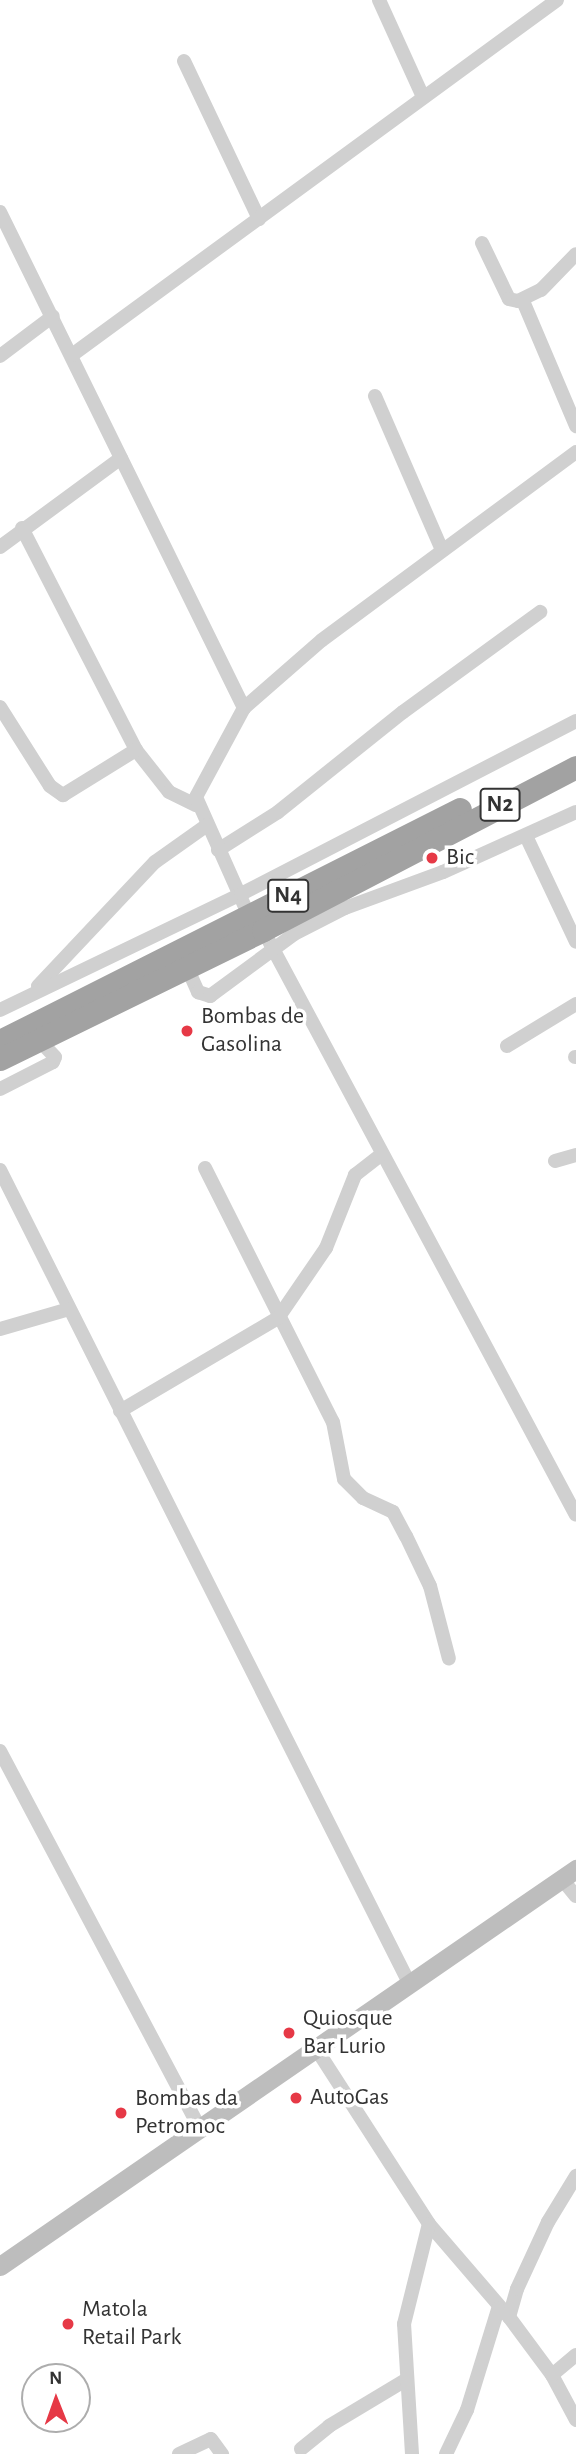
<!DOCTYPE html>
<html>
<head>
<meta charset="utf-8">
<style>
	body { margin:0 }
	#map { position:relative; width:576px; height:2454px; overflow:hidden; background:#fff; font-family:"Alegreya Sans",sans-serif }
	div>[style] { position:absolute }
	.minor>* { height:14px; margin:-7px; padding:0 7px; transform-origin:7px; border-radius:7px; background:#d0d0d0 }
	.secondary>* { height:19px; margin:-9.5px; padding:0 9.5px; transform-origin:9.5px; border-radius:9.5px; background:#bdbdbd }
	.trunk>* { height:23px; margin:-11.5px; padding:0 11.5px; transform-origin:11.5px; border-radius:11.5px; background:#a2a2a2 }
	.dots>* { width:19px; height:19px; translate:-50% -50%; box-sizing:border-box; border:4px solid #fff; border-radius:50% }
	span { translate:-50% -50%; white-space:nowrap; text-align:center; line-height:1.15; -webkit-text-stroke:7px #fff; paint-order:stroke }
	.shield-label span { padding:2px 5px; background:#fff; border:2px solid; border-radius:5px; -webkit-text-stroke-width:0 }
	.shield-label { font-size:23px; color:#333; font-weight:700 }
	.poi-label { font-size:24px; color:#333 }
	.left { translate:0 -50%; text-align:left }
	.north { position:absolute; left:21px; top:2363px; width:70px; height:70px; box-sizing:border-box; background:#fff; border:2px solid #adadad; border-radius:50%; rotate:359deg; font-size:19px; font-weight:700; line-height:28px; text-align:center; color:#333 }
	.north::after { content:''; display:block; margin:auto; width:24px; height:32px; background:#e63946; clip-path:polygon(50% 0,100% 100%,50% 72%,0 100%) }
</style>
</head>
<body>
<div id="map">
	<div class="minor">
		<i style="left:379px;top:0;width:107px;rotate:65.6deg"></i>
		<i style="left:184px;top:61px;width:175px;rotate:64.6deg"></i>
		<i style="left:0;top:212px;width:553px;rotate:63.81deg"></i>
		<i style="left:482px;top:243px;width:62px;rotate:64.3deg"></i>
		<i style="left:509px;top:299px;width:9px;rotate:13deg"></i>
		<i style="left:518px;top:301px;width:25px;rotate:-26deg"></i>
		<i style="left:541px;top:290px;width:50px;rotate:-45.8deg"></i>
		<i style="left:523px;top:301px;width:136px;rotate:67deg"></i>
		<i style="left:72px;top:355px;width:601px;rotate:-36.2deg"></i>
		<i style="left:0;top:356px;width:66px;rotate:-37deg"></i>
		<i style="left:375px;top:396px;width:168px;rotate:66.5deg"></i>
		<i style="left:22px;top:528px;width:250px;rotate:62.8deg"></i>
		<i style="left:136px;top:750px;width:53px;rotate:51.8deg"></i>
		<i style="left:169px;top:792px;width:30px;rotate:26deg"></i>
		<i style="left:0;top:547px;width:150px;rotate:-36.3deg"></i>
		<i style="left:0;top:707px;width:93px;rotate:57.7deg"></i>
		<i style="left:50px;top:786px;width:16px;rotate:35deg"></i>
		<i style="left:63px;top:795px;width:86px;rotate:-31.7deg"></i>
		<i style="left:526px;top:836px;width:117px;rotate:64.7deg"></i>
		<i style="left:218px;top:850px;width:71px;rotate:-32.3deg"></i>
		<i style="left:278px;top:812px;width:160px;rotate:-38.7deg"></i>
		<i style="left:403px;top:712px;width:170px;rotate:-36.1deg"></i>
		<i style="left:249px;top:916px;width:130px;rotate:-114deg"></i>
		<i style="left:196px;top:797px;width:101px;rotate:-61.7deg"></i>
		<i style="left:244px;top:708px;width:103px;rotate:-41.1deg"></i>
		<i style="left:322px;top:640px;width:316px;rotate:-36.5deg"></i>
		<i style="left:263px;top:930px;width:663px;rotate:61.85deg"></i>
		<i style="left:186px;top:965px;width:30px;rotate:66deg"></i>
		<i style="left:198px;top:992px;width:13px;rotate:18deg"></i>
		<i style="left:210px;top:996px;width:104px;rotate:-36.4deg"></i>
		<i style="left:294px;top:934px;width:57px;rotate:-27deg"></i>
		<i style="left:345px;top:908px;width:104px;rotate:-20.2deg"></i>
		<i style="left:443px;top:872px;width:146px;rotate:-24.3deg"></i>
		<i style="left:38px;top:986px;width:170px;rotate:-46.7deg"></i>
		<i style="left:155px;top:862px;width:64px;rotate:-35.4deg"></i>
		<i style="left:0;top:1010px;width:267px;rotate:-25.7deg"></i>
		<i style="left:241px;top:894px;width:377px;rotate:-27.3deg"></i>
		<i style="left:507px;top:1046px;width:81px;rotate:-31.3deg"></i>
		<i style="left:575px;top:1057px;width:1px"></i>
		<i style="left:0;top:1089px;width:59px;rotate:-27deg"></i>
		<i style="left:53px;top:1062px;width:5px;rotate:-68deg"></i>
		<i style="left:55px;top:1057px;width:23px;rotate:-133deg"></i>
		<i style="left:555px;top:1161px;width:22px;rotate:-16deg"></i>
		<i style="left:205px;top:1168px;width:284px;rotate:63.3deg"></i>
		<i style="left:333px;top:1422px;width:58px;rotate:79.1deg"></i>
		<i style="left:344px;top:1479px;width:27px;rotate:45deg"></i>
		<i style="left:363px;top:1498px;width:33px;rotate:25deg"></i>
		<i style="left:393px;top:1512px;width:27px;rotate:62deg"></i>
		<i style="left:406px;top:1536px;width:55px;rotate:64.4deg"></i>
		<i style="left:430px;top:1586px;width:75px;rotate:75.4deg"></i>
		<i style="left:0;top:1170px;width:912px;rotate:63.29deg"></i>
		<i style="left:0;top:1329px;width:72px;rotate:-16.2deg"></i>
		<i style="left:120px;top:1411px;width:183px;rotate:-30.5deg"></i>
		<i style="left:278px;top:1318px;width:85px;rotate:-55.6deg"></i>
		<i style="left:326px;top:1248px;width:79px;rotate:-68.3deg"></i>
		<i style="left:355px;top:1175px;width:33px;rotate:-38deg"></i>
		<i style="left:0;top:1751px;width:427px;rotate:62.1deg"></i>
		<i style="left:562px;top:1879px;width:22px;rotate:51deg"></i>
		<i style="left:317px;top:2050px;width:207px;rotate:57.2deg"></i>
		<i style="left:429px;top:2224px;width:123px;rotate:49.3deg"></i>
		<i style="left:509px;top:2317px;width:72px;rotate:53.4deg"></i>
		<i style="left:552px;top:2375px;width:51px;rotate:61.9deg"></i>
		<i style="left:509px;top:2317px;width:29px;rotate:-74deg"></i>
		<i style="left:517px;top:2289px;width:74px;rotate:-65.2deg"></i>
		<i style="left:548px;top:2222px;width:54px;rotate:-58.7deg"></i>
		<i style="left:552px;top:2375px;width:31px;rotate:-40deg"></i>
		<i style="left:301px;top:2449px;width:36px;rotate:-39deg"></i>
		<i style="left:329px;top:2426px;width:87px;rotate:-31deg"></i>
		<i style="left:179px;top:2454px;width:35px;rotate:-25deg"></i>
		<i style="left:211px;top:2439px;width:19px;rotate:54deg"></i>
		<i style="left:412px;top:2454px;width:130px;rotate:-93.5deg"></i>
		<i style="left:404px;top:2324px;width:103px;rotate:-76deg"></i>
		<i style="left:446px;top:2454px;width:49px;rotate:-64.5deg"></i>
		<i style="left:467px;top:2410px;width:106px;rotate:-72.9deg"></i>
	</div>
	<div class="secondary">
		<i style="left:0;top:2266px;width:700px;rotate:-34.58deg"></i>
	</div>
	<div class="trunk">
		<i style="left:0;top:1041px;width:515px;rotate:-26.76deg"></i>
		<i style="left:0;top:1059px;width:293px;rotate:-26.1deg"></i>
		<i style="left:263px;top:930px;width:353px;rotate:-27.5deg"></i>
	</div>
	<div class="dots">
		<i style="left:432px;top:858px;background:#e63946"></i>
		<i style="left:187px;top:1031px;background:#e63946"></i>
		<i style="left:289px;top:2033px;background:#e63946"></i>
		<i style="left:296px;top:2098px;background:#e63946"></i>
		<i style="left:121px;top:2113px;background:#e63946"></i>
		<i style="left:68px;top:2324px;background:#e63946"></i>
	</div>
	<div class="shield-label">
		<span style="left:500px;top:805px">N2</span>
		<span style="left:288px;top:896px">N4</span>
	</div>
	<div class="poi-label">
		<span class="left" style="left:446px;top:858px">Bic</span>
		<span class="left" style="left:201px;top:1031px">Bombas de<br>Gasolina</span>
		<span class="left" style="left:303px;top:2033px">Quiosque<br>Bar Lurio</span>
		<span class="left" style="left:310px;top:2098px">AutoGas</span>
		<span class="left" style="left:135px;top:2113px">Bombas da<br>Petromoc</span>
		<span class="left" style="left:82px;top:2324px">Matola<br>Retail Park</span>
	</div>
	<div class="north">N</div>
</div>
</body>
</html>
